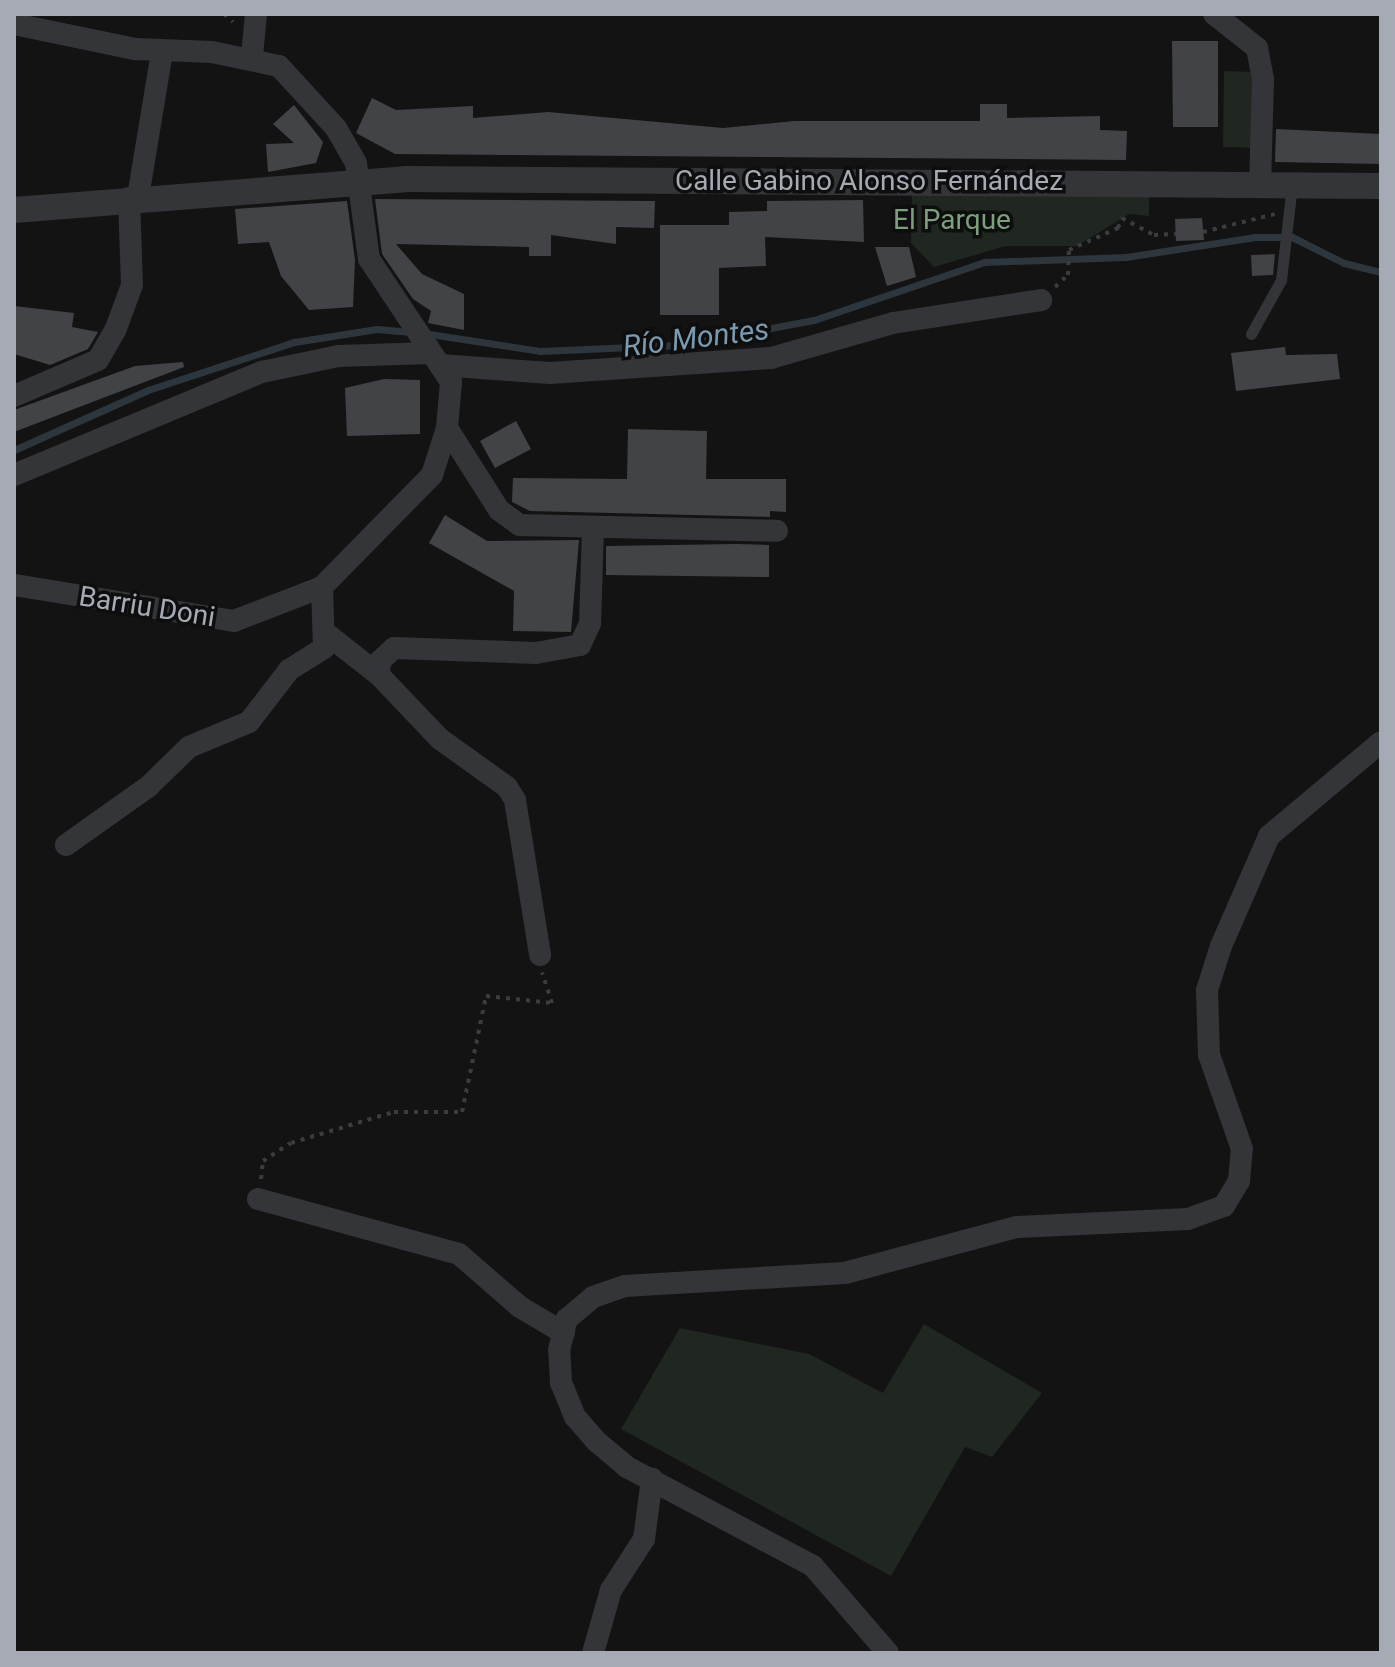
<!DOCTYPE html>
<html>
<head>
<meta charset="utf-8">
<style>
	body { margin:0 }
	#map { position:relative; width:1395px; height:1667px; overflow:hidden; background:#131314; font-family:Roboto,sans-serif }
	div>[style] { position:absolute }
	.green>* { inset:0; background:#1f2720 }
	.stream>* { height:7px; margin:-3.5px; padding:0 3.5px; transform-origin:3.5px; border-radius:3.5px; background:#2c363c }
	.building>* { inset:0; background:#424347 }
	.path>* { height:4px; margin-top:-2px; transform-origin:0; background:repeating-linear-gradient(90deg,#3a3c40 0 4px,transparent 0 10px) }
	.service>* { height:11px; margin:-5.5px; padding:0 5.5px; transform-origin:5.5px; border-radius:5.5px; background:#343539 }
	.minor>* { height:22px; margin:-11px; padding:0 11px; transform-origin:11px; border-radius:11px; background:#343539 }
	.tertiary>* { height:26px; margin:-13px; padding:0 13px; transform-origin:13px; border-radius:13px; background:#343539 }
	span { translate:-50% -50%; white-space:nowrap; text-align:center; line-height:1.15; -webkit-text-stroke:7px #0e0e0f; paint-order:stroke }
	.street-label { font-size:28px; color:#a5aab4 }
	.park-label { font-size:28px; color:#7c9f7c }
	.water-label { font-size:30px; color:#7c9aaf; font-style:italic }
	.frame { position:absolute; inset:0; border:16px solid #a5aab4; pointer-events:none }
</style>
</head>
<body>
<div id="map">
	<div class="green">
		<i style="clip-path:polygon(1224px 71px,1256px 72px,1254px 148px,1223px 147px)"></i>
		<i style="clip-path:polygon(912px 180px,1149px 183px,1149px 216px,1129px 214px,1077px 246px,1006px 246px,934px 267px,911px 243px)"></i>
		<i style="clip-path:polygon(924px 1324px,1042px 1393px,992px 1457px,965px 1447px,891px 1576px,621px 1429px,680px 1328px,809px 1354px,883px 1393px)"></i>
	</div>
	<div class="stream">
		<i style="left:423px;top:333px;width:118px;rotate:8.7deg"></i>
		<i style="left:540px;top:351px;width:139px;rotate:-2.5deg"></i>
		<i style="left:679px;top:345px;width:137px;rotate:-10.5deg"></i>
		<i style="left:814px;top:320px;width:180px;rotate:-18.8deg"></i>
		<i style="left:984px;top:262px;width:142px;rotate:-2deg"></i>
		<i style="left:1126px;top:257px;width:131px;rotate:-8.8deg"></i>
		<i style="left:1255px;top:237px;width:37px"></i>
		<i style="left:1292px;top:237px;width:58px;rotate:26.6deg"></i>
		<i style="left:1344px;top:263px;width:38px;rotate:14deg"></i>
		<i style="left:14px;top:450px;width:147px;rotate:-24.1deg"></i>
		<i style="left:148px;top:390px;width:154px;rotate:-18.2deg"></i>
		<i style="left:294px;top:342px;width:84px;rotate:-8.9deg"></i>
		<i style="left:377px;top:329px;width:34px;rotate:5deg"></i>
	</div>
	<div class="building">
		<i style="clip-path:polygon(1172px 41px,1218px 41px,1218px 127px,1173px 127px)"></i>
		<i style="clip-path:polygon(372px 98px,396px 110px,473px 106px,473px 118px,548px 112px,723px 128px,794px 121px,980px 121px,980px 104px,1007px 104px,1007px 118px,1100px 116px,1100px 130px,1127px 131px,1126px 160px,395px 154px,356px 133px)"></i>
		<i style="clip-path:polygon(294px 105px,323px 142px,316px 163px,268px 172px,266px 144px,294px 143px,273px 124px)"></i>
		<i style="clip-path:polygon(1276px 129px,1381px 134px,1381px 164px,1275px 162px)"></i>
		<i style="clip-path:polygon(375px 199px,655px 201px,654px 228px,616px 227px,616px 244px,551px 235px,551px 256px,529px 256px,529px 247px,396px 244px,422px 274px,464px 294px,464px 330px,428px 323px,431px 311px,413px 299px,382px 254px)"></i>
		<i style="clip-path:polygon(863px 200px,864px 242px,765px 237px,766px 266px,719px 268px,719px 315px,660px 315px,660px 225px,729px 225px,729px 212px,767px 211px,767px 201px)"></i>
		<i style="clip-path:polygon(347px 201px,355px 260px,353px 307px,309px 310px,281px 276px,269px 242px,238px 244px,235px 209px)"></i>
		<i style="clip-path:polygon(1202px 218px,1204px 240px,1176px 241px,1175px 219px)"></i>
		<i style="clip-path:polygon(875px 247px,909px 247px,916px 277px,887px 286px)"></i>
		<i style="clip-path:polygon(1275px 254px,1273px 275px,1252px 276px,1251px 255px)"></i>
		<i style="clip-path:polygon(14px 306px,74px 313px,72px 327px,98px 332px,88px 349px,50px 365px,14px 354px)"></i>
		<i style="clip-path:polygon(1285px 347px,1286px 355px,1337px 354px,1340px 379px,1236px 391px,1231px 353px)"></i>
		<i style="clip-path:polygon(183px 362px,184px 367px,14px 432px,14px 410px,135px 366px)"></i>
		<i style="clip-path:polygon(384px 379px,420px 380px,420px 434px,347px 436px,345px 388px)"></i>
		<i style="clip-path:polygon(516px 421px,531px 449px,495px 468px,480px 441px)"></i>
		<i style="clip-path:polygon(628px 429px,707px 431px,706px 479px,786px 479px,786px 512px,770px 511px,770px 517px,530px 511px,512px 502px,513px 478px,627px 479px)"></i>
		<i style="clip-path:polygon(445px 515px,487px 541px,579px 540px,571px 632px,513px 631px,514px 591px,429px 543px)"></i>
		<i style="clip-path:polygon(736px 544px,769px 545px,769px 577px,606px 575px,606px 546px)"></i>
	</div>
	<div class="path">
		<i style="left:224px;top:14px;width:12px;rotate:42deg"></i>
		<i style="left:1203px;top:232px;width:74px;rotate:-14deg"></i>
		<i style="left:1055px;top:287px;width:18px;rotate:-43deg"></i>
		<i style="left:1068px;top:275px;width:25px;rotate:-88deg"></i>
		<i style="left:1069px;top:250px;width:54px;rotate:-24.2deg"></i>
		<i style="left:1118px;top:228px;width:11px;rotate:-68deg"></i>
		<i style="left:1122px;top:218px;width:36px;rotate:28deg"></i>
		<i style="left:1154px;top:235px;width:22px;rotate:-3deg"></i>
		<i style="left:261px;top:1179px;width:18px;rotate:-84deg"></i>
		<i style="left:263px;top:1161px;width:33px;rotate:-33deg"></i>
		<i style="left:291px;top:1143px;width:108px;rotate:-16.8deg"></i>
		<i style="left:394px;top:1112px;width:68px"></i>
		<i style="left:462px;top:1112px;width:118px;rotate:-78.3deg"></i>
		<i style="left:486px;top:996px;width:66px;rotate:6.1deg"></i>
		<i style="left:552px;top:1003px;width:32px;rotate:-108deg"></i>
	</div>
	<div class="service">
		<i style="left:1251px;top:334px;width:62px;rotate:-60.9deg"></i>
		<i style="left:1281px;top:280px;width:96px;rotate:-83.4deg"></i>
	</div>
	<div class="minor">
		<i style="left:1214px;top:14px;width:55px;rotate:38.3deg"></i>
		<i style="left:1257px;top:48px;width:32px;rotate:79deg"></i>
		<i style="left:1263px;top:79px;width:105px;rotate:91.6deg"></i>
		<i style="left:14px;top:24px;width:124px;rotate:11.7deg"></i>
		<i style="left:135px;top:49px;width:77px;rotate:2.2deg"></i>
		<i style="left:212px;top:52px;width:68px;rotate:11.8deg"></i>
		<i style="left:279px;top:66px;width:84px;rotate:47.4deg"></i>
		<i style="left:336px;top:128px;width:40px;rotate:60.3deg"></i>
		<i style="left:356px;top:163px;width:97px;rotate:82.3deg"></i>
		<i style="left:369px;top:259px;width:148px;rotate:56.3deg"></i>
		<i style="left:451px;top:382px;width:46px;rotate:95deg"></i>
		<i style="left:447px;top:428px;width:49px;rotate:107.7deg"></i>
		<i style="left:432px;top:475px;width:157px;rotate:134.5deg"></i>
		<i style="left:322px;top:587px;width:94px;rotate:158.9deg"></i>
		<i style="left:234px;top:621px;width:223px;rotate:-170.7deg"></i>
		<i style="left:252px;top:56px;width:42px;rotate:-84.6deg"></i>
		<i style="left:138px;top:197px;width:147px;rotate:-80.6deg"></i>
		<i style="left:440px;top:365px;width:110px;rotate:4.2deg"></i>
		<i style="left:550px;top:373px;width:222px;rotate:-3.9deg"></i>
		<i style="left:771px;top:358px;width:127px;rotate:-16deg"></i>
		<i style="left:893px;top:323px;width:150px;rotate:-8.8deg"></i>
		<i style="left:14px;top:396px;width:91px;rotate:-23.2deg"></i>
		<i style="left:98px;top:360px;width:34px;rotate:-60deg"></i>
		<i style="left:115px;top:331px;width:49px;rotate:-69.7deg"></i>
		<i style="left:132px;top:285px;width:87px;rotate:-92deg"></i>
		<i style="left:447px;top:428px;width:97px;rotate:57.6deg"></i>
		<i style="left:499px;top:510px;width:26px;rotate:36deg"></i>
		<i style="left:520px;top:525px;width:257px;rotate:1.3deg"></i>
		<i style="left:14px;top:475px;width:269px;rotate:-22.6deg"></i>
		<i style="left:262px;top:372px;width:78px;rotate:-11.9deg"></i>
		<i style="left:338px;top:356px;width:93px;rotate:-1.8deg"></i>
		<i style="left:328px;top:635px;width:65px;rotate:38.1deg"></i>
		<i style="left:379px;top:675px;width:88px;rotate:46.4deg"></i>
		<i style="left:440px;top:739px;width:82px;rotate:35.6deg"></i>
		<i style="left:507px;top:787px;width:15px;rotate:58deg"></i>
		<i style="left:515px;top:800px;width:157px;rotate:80.8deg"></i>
		<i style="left:379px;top:675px;width:14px;rotate:-86deg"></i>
		<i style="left:380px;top:661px;width:19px;rotate:-43deg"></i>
		<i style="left:394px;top:648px;width:142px;rotate:2deg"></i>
		<i style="left:536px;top:653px;width:45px;rotate:-10.3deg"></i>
		<i style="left:580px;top:645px;width:23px;rotate:-65deg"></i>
		<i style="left:590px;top:624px;width:97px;rotate:-88.2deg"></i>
		<i style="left:66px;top:845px;width:102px;rotate:-35.4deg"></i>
		<i style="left:149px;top:786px;width:56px;rotate:-44.3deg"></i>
		<i style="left:189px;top:747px;width:65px;rotate:-22.6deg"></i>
		<i style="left:249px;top:722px;width:66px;rotate:-52.4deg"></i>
		<i style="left:289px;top:670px;width:41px;rotate:-32.2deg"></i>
		<i style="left:324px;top:648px;width:61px;rotate:-91.9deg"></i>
		<i style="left:258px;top:1199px;width:208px;rotate:15.3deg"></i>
		<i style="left:459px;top:1254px;width:81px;rotate:41deg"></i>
		<i style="left:520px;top:1307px;width:51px;rotate:30.6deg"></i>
		<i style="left:593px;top:1653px;width:66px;rotate:-74.1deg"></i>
		<i style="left:611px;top:1590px;width:61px;rotate:-57.1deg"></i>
		<i style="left:644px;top:1539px;width:61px;rotate:-82.4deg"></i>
		<i style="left:888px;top:1653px;width:115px;rotate:-130.8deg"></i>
		<i style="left:813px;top:1566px;width:211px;rotate:-152deg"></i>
		<i style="left:627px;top:1467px;width:39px;rotate:-140deg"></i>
		<i style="left:597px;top:1442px;width:33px;rotate:-131deg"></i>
		<i style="left:575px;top:1417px;width:37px;rotate:-112deg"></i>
		<i style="left:561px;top:1383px;width:33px;rotate:-93deg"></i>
		<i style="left:559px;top:1350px;width:32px;rotate:-76deg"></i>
		<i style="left:567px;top:1319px;width:34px;rotate:-40deg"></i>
		<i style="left:593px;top:1297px;width:34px;rotate:-19deg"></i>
		<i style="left:625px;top:1286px;width:220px;rotate:-3.4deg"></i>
		<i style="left:845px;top:1273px;width:178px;rotate:-15deg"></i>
		<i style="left:1017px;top:1227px;width:171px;rotate:-2.7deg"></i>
		<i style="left:1188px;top:1219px;width:38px;rotate:-20deg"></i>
		<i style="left:1224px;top:1206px;width:29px;rotate:-59deg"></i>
		<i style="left:1239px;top:1181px;width:32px;rotate:-85deg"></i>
		<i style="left:1242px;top:1149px;width:100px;rotate:-109.3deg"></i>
		<i style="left:1209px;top:1055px;width:65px;rotate:-91.8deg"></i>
		<i style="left:1207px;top:990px;width:46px;rotate:-72.3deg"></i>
		<i style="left:1221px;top:946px;width:120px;rotate:-66.4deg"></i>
		<i style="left:1269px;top:836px;width:146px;rotate:-40deg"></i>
	</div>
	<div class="tertiary">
		<i style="left:14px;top:210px;width:392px;rotate:-4.5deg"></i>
		<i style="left:405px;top:179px;width:976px;rotate:0.41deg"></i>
	</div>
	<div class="street-label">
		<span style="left:869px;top:181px">Calle Gabino Alonso Fernández</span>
		<span style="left:147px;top:607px;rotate:9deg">Barriu Doni</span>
	</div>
	<div class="park-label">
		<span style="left:952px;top:220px">El Parque</span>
	</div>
	<div class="water-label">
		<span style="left:696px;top:338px;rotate:-7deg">Río Montes</span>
	</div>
	<div class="frame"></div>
</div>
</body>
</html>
